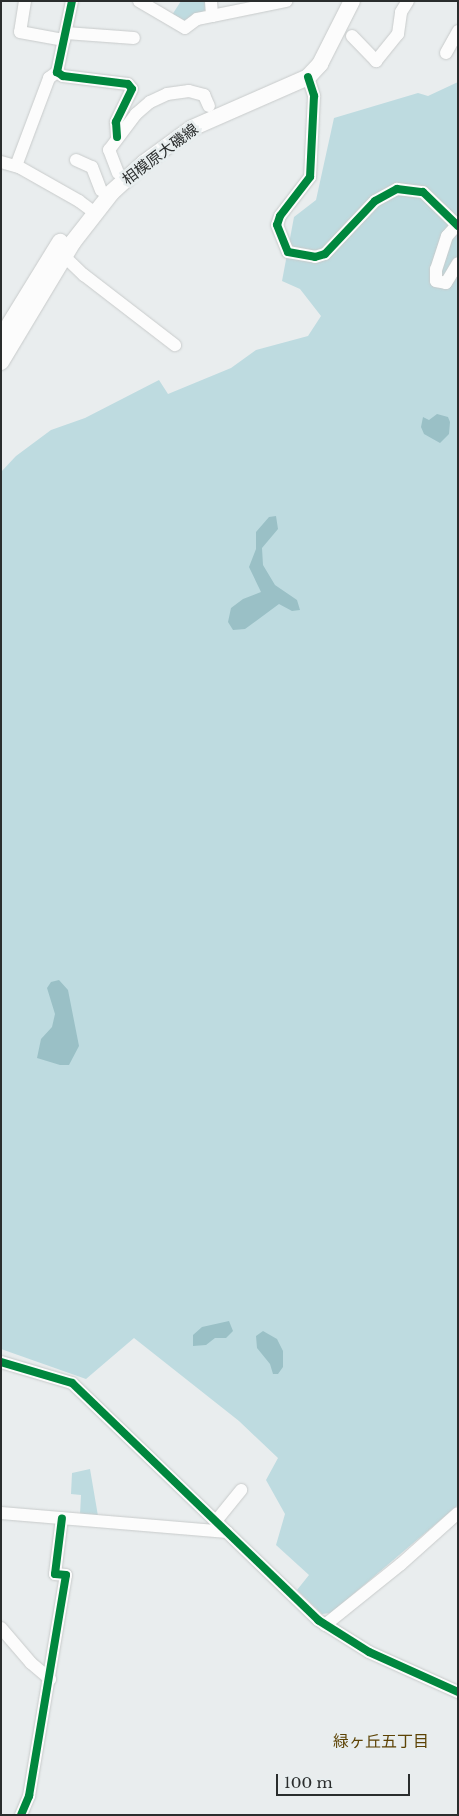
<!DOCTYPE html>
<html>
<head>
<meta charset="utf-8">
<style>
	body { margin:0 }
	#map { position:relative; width:459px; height:1816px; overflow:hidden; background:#e9edee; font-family:"Libre Baskerville","Noto Sans JP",serif }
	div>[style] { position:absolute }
	.green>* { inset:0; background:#bedbe0 }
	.water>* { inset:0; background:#9ac0c6 }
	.roads { filter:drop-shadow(0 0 1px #c8cbcb) drop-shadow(0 0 1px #c8cbcb) }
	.minor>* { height:12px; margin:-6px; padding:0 6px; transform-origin:6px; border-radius:6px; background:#fcfcfc }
	.major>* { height:16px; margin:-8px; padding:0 8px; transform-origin:8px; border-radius:8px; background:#fcfcfc }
	.cycleway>* { height:8px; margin:-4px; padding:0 4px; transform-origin:4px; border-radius:4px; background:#00873e }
	span { translate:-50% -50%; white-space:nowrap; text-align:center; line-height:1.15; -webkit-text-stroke:5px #e8eeef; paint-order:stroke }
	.street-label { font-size:15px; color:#2a2d2d }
	.neighbourhood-label { font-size:16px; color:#5d4305 }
	.frame { position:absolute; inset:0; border:2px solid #2a2d2d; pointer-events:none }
	.scale { position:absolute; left:276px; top:1774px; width:134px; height:22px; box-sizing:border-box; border:2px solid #2a2d2d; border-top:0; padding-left:6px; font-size:15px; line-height:18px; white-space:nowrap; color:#2a2d2d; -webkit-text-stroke:4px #e8eeef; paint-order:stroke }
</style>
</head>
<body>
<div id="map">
	<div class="green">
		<i style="clip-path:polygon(181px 1px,210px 1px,207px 9px,187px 22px,172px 15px)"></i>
		<i style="clip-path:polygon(458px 82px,458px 1505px,331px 1613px,322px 1614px,297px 1590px,309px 1575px,276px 1545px,285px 1514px,266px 1480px,278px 1458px,239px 1421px,134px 1338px,86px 1379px,1px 1349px,1px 472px,16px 456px,51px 430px,85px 418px,159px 380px,168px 394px,231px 368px,256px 350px,308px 336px,321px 316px,300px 289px,282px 281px,294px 217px,316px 200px,334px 118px,418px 93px,428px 96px)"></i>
		<i style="clip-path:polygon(90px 1469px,98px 1516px,80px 1515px,81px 1495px,71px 1494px,72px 1473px)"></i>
	</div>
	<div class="water">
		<i style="clip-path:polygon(437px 414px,448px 417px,450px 422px,449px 434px,440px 443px,424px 434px,421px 427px,423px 417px,429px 420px)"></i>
		<i style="clip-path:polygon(276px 516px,278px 529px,262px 548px,263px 565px,275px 585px,297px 600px,300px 610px,292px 611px,279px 604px,245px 629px,233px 630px,228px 622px,231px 608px,243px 599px,261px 592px,249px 567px,256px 549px,256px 532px,269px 517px)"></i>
		<i style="clip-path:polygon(59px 980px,68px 990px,79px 1046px,69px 1065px,60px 1065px,37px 1058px,41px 1039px,52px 1027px,55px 1014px,47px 988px,51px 982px)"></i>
		<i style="clip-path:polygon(229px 1321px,233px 1331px,226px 1338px,215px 1338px,206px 1345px,193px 1346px,193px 1335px,202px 1327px)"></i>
		<i style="clip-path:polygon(263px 1331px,277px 1339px,283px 1351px,283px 1367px,278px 1374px,273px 1374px,270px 1364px,257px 1348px,256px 1336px)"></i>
	</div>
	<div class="roads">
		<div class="minor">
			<i style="left:25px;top:1px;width:31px;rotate:99deg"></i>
			<i style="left:20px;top:32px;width:45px;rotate:10.3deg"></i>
			<i style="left:72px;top:1px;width:73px;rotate:101.9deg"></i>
			<i style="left:57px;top:72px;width:7px;rotate:34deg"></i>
			<i style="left:63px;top:76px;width:65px;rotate:7deg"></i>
			<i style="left:128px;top:84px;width:6px;rotate:51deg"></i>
			<i style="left:132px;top:89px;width:37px;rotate:116deg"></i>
			<i style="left:116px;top:122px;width:15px;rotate:86deg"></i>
			<i style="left:139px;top:1px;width:53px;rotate:30.4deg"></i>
			<i style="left:185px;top:28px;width:15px;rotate:-37deg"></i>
			<i style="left:197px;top:19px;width:15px;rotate:-11deg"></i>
			<i style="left:211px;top:1px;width:15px;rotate:86deg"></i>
			<i style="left:212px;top:16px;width:76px;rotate:-11.5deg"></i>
			<i style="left:66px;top:33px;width:68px;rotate:4.2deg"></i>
			<i style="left:352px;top:36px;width:35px;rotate:46deg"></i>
			<i style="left:376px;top:61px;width:35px;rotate:-51deg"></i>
			<i style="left:398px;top:34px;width:22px;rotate:-82deg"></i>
			<i style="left:401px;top:12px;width:13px;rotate:-58deg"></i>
			<i style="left:446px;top:53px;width:25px;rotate:-61deg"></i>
			<i style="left:308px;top:77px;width:20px;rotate:72deg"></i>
			<i style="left:314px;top:96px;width:81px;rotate:92.8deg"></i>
			<i style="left:310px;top:177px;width:49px;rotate:127.6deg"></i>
			<i style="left:280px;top:216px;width:9px;rotate:108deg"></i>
			<i style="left:277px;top:225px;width:29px;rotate:68deg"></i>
			<i style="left:288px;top:252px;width:27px;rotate:10deg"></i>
			<i style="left:315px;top:257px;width:10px;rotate:-17deg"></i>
			<i style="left:325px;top:254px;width:73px;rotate:-46.7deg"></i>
			<i style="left:375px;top:201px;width:25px;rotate:-29deg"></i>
			<i style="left:397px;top:189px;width:26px;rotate:7deg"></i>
			<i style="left:423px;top:192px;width:49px;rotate:44.2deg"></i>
			<i style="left:76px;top:160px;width:17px;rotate:24deg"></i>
			<i style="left:92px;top:167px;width:25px;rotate:69deg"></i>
			<i style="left:1px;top:162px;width:19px;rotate:16deg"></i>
			<i style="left:19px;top:167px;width:69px;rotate:29.5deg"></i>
			<i style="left:79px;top:201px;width:20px;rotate:37deg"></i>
			<i style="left:16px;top:166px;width:94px;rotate:-69.4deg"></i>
			<i style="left:49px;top:78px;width:10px;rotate:-37deg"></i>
			<i style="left:118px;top:173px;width:25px;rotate:-111deg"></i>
			<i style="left:109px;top:150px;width:45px;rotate:-53.1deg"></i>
			<i style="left:136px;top:114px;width:18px;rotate:-41deg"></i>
			<i style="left:150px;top:102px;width:19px;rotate:-25deg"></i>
			<i style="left:167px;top:94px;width:22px;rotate:-8deg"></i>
			<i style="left:189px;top:91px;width:16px;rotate:15deg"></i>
			<i style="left:204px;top:95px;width:12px;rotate:66deg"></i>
			<i style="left:457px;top:225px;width:15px;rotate:132deg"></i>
			<i style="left:447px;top:236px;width:35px;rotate:108deg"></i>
			<i style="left:436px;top:269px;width:12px;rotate:90deg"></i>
			<i style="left:436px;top:281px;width:10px;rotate:11deg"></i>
			<i style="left:446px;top:283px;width:23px;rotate:-59deg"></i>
			<i style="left:64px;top:256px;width:28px;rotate:44deg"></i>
			<i style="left:84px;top:275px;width:115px;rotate:37.6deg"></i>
			<i style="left:1px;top:1362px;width:74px;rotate:16.5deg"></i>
			<i style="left:72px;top:1383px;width:342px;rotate:43.9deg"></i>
			<i style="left:318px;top:1620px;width:60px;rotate:32.1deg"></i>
			<i style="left:369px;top:1652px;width:98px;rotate:24.2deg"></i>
			<i style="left:1px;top:1513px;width:227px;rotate:4.8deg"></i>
			<i style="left:216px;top:1521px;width:40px;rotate:-51deg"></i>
			<i style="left:325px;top:1625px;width:97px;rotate:-38.8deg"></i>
			<i style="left:401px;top:1564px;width:76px;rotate:-41.8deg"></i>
			<i style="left:1px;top:1628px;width:46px;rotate:49.4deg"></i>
			<i style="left:31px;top:1663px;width:25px;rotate:40deg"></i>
			<i style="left:21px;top:1815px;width:21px;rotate:-67deg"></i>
			<i style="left:29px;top:1796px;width:224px;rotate:-80.5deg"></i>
			<i style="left:66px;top:1575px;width:11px;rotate:-175deg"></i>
			<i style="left:55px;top:1574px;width:56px;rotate:-82.9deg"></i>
		</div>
		<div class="major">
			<i style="left:1px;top:338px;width:113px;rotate:-58.4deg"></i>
			<i style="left:1px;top:362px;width:140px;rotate:-59deg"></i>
			<i style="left:73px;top:242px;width:63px;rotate:-52deg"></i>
			<i style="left:112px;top:192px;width:43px;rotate:-42.2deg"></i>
			<i style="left:144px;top:163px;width:59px;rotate:-36.1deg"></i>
			<i style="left:192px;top:128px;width:127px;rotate:-23.7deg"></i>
			<i style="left:308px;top:77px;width:18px;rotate:-47deg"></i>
			<i style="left:320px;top:64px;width:71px;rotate:-63.1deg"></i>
		</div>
	</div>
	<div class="cycleway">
		<i style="left:72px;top:1px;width:73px;rotate:101.9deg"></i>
		<i style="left:57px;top:72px;width:7px;rotate:34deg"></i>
		<i style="left:63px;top:76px;width:65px;rotate:7deg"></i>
		<i style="left:128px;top:84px;width:6px;rotate:51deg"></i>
		<i style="left:132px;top:89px;width:37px;rotate:116deg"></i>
		<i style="left:116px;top:122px;width:15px;rotate:86deg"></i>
		<i style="left:308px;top:77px;width:20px;rotate:72deg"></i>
		<i style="left:314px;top:96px;width:81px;rotate:92.8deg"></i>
		<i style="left:310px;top:177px;width:49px;rotate:127.6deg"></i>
		<i style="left:280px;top:216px;width:9px;rotate:108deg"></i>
		<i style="left:277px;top:225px;width:29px;rotate:68deg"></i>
		<i style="left:288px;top:252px;width:27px;rotate:10deg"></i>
		<i style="left:315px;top:257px;width:10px;rotate:-17deg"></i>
		<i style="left:325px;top:254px;width:73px;rotate:-46.7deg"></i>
		<i style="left:375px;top:201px;width:25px;rotate:-29deg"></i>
		<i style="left:397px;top:189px;width:26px;rotate:7deg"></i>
		<i style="left:423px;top:192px;width:49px;rotate:44.2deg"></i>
		<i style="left:1px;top:1362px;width:74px;rotate:16.5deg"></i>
		<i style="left:72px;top:1383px;width:342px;rotate:43.9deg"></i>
		<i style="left:318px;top:1620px;width:60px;rotate:32.1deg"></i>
		<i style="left:369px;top:1652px;width:98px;rotate:24.2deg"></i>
		<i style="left:21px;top:1815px;width:21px;rotate:-67deg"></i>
		<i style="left:29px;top:1796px;width:224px;rotate:-80.5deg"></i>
		<i style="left:66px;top:1575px;width:11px;rotate:-175deg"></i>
		<i style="left:55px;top:1574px;width:56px;rotate:-82.9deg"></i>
	</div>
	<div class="street-label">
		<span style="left:160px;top:154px;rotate:-37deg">相模原大磯線</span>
	</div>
	<div class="neighbourhood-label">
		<span style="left:381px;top:1741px">緑ヶ丘五丁目</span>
	</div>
	<div class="frame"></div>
	<div class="scale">100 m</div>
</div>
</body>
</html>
